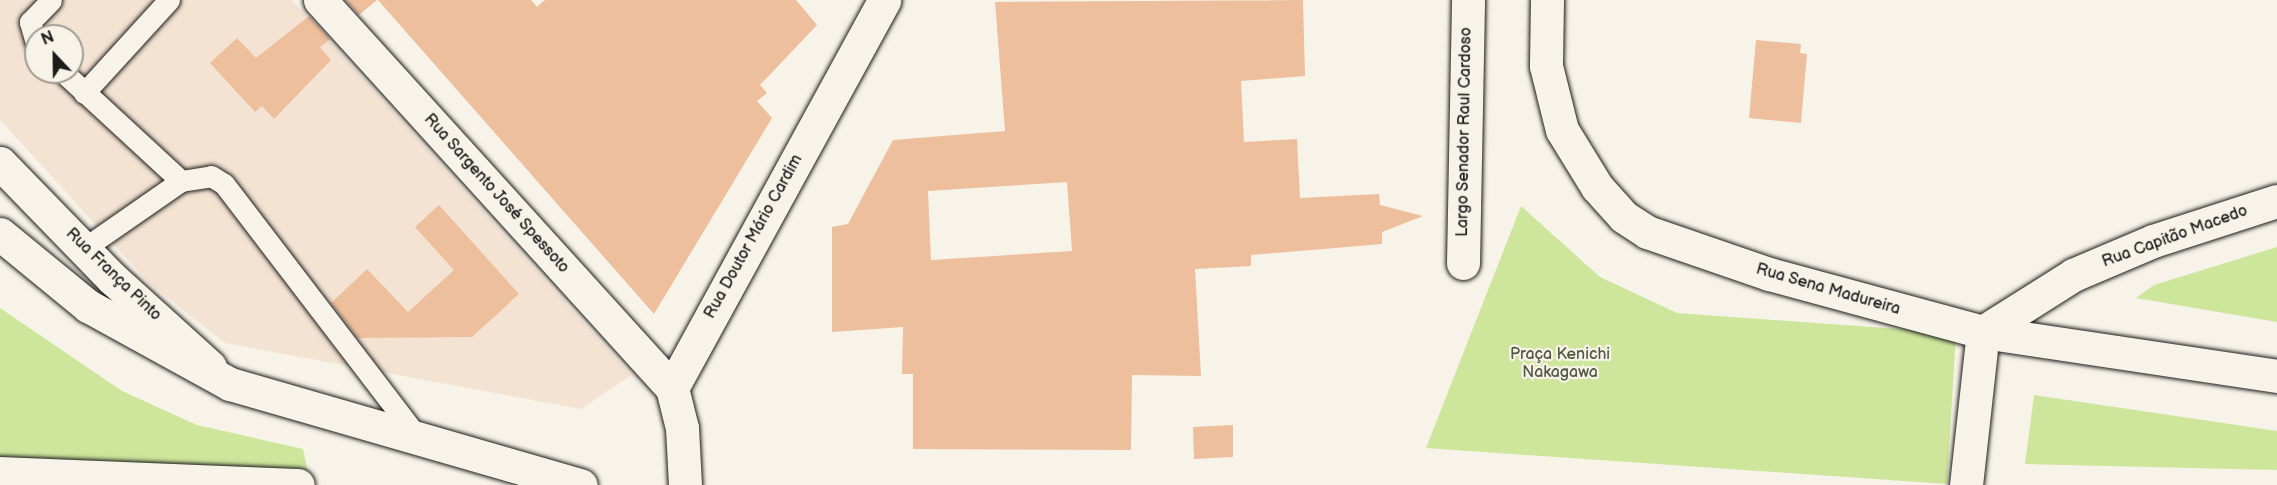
<!DOCTYPE html>
<html>
<head>
<meta charset="utf-8">
<style>
	body { margin:0 }
	#map { position:relative; width:2277px; height:485px; overflow:hidden; background:#f7f3e8; font-family:"Balsamiq Sans",sans-serif }
	div>[style] { position:absolute }
	.built>* { inset:0; background:#f4e3d2 }
	.green>* { inset:0; background:#cee69c }
	.building>* { inset:0; background:#edbf9d }
	.roads { filter:drop-shadow(0 0 2px #1c1c1c) drop-shadow(0 0 2px #1c1c1c) }
	.lane>* { height:21px; margin:-10.5px; padding:0 10.5px; transform-origin:10.5px; border-radius:10.5px; background:#f7f3e8 }
	.street>* { height:33px; margin:-16.5px; padding:0 16.5px; transform-origin:16.5px; border-radius:16.5px; background:#f7f3e8 }
	.primary>* { height:33px; margin:-16.5px; padding:0 16.5px; transform-origin:16.5px; border-radius:16.5px; background:#f7f3e8 }
	.highway>* { height:33px; margin:-16.5px; padding:0 16.5px; transform-origin:16.5px; border-radius:16.5px; background:#f7f3e8 }
	span { translate:-50% -50%; white-space:nowrap; text-align:center; line-height:1.15; -webkit-text-stroke:4.5px #f7f3e8; paint-order:stroke }
	.street-label { font-size:16px; color:#1c1c1c }
	.park-label { font-size:16px; color:#515942 }
	.north { position:absolute; left:24px; top:24px; width:60px; height:60px; box-sizing:border-box; background:#f7f3e8; border:2px solid #9f9d96; border-radius:50%; rotate:338deg; font-size:16px; font-weight:700; line-height:24px; text-align:center; color:#1c1c1c }
	.north::after { content:''; display:block; margin:auto; width:21px; height:27px; background:#1c1c1c; clip-path:polygon(50% 0,100% 100%,50% 72%,0 100%) }
</style>
</head>
<body>
<div id="map">
	<div class="built">
		<i style="clip-path:polygon(evenodd,0 0,292px 0,631px 375px,581px 409px,225px 343px,149px 283px,0 120px,0 0,36px 36px,72px 36px,72px 72px,36px 72px,36px 36px)"></i>
	</div>
	<div class="green">
		<i style="clip-path:polygon(1521px 206px,1600px 277px,1677px 313px,1956px 333px,1947px 484px,1426px 448px)"></i>
		<i style="clip-path:polygon(2277px 247px,2277px 322px,2136px 298px,2154px 285px)"></i>
		<i style="clip-path:polygon(0 308px,122px 391px,197px 425px,303px 449px,311px 485px,0 485px)"></i>
		<i style="clip-path:polygon(2034px 395px,2277px 431px,2277px 470px,2025px 464px)"></i>
	</div>
	<div class="building">
		<i style="clip-path:polygon(345px 0,377px 0,359px 15px)"></i>
		<i style="clip-path:polygon(378px 0,531px 0,537px 7px,545px 0,796px 0,817px 25px,760px 85px,767px 93px,757px 101px,772px 118px,654px 314px)"></i>
		<i style="clip-path:polygon(evenodd,1303px 0,1305px 76px,1241px 81px,1244px 142px,1297px 139px,1300px 198px,1379px 194px,1380px 205px,1423px 216px,1382px 232px,1382px 244px,1251px 255px,1251px 266px,1195px 269px,1201px 376px,1132px 375px,1131px 450px,913px 449px,913px 374px,902px 374px,903px 327px,832px 332px,832px 227px,848px 224px,893px 140px,1005px 131px,995px 2px,1303px 0,1067px 182px,1072px 251px,931px 260px,928px 191px,1067px 182px)"></i>
		<i style="clip-path:polygon(309px 16px,330px 39px,320px 47px,331px 60px,274px 119px,262px 106px,255px 112px,210px 63px,237px 38px,256px 58px)"></i>
		<i style="clip-path:polygon(1756px 40px,1801px 44px,1800px 53px,1807px 54px,1801px 123px,1749px 118px)"></i>
		<i style="clip-path:polygon(439px 205px,519px 294px,472px 337px,358px 338px,331px 303px,367px 269px,408px 312px,454px 270px,415px 227px)"></i>
		<i style="clip-path:polygon(1233px 425px,1233px 457px,1194px 459px,1193px 427px)"></i>
	</div>
	<div class="roads">
		<div class="lane">
			<i style="left:36px;top:43px;width:22px;rotate:-106deg"></i>
			<i style="left:30px;top:22px;width:30px;rotate:-46deg"></i>
			<i style="left:63px;top:72px;width:161px;rotate:42.7deg"></i>
			<i style="left:84px;top:93px;width:126px;rotate:-47.6deg"></i>
			<i style="left:83px;top:249px;width:119px;rotate:-34.8deg"></i>
			<i style="left:181px;top:181px;width:30px;rotate:-9deg"></i>
			<i style="left:211px;top:176px;width:15px;rotate:32deg"></i>
			<i style="left:224px;top:184px;width:321px;rotate:52.6deg"></i>
		</div>
		<div class="street">
			<i style="left:320px;top:0;width:524px;rotate:47.79deg"></i>
			<i style="left:1547px;top:0;width:66px;rotate:90.9deg"></i>
			<i style="left:1546px;top:66px;width:66px;rotate:76deg"></i>
			<i style="left:1562px;top:130px;width:67px;rotate:58.4deg"></i>
			<i style="left:1597px;top:187px;width:40px;rotate:48deg"></i>
			<i style="left:1624px;top:217px;width:27px;rotate:33deg"></i>
			<i style="left:1647px;top:232px;width:129px;rotate:19deg"></i>
			<i style="left:1769px;top:274px;width:222px;rotate:15.2deg"></i>
			<i style="left:1983px;top:332px;width:297px;rotate:8.5deg"></i>
			<i style="left:0;top:163px;width:162px;rotate:45.8deg"></i>
			<i style="left:113px;top:279px;width:131px;rotate:42.2deg"></i>
			<i style="left:1463px;top:263px;width:263px;rotate:-88.9deg"></i>
			<i style="left:1983px;top:332px;width:107px;rotate:-32.3deg"></i>
			<i style="left:2073px;top:275px;width:87px;rotate:-23deg"></i>
			<i style="left:2153px;top:241px;width:130px;rotate:-17.9deg"></i>
			<i style="left:685px;top:485px;width:57px;rotate:-93deg"></i>
			<i style="left:682px;top:428px;width:41px;rotate:-104deg"></i>
			<i style="left:672px;top:388px;width:442px;rotate:-61.3deg"></i>
			<i style="left:1966px;top:485px;width:154px;rotate:-83.7deg"></i>
		</div>
		<div class="primary">
			<i style="left:0;top:234px;width:114px;rotate:39.3deg"></i>
			<i style="left:88px;top:306px;width:162px;rotate:28.8deg"></i>
			<i style="left:230px;top:384px;width:365px;rotate:16.1deg"></i>
		</div>
		<div class="highway">
			<i style="left:0;top:473px;width:298px;rotate:2.3deg"></i>
		</div>
	</div>
	<div class="street-label">
		<span style="left:1465px;top:132px;rotate:-89deg">Largo Senador Raul Cardoso</span>
		<span style="left:496px;top:194px;rotate:48deg">Rua Sargento José Spessoto</span>
		<span style="left:754px;top:237px;rotate:-61deg">Rua Doutor Mário Cardim</span>
		<span style="left:2175px;top:237px;rotate:-20deg">Rua Capitão Macedo</span>
		<span style="left:113px;top:275px;rotate:44deg">Rua França Pinto</span>
		<span style="left:1828px;top:290px;rotate:16deg">Rua Sena Madureira</span>
	</div>
	<div class="park-label">
		<span style="left:1560px;top:364px">Praça Kenichi<br>Nakagawa</span>
	</div>
	<div class="north">N</div>
</div>
</body>
</html>
